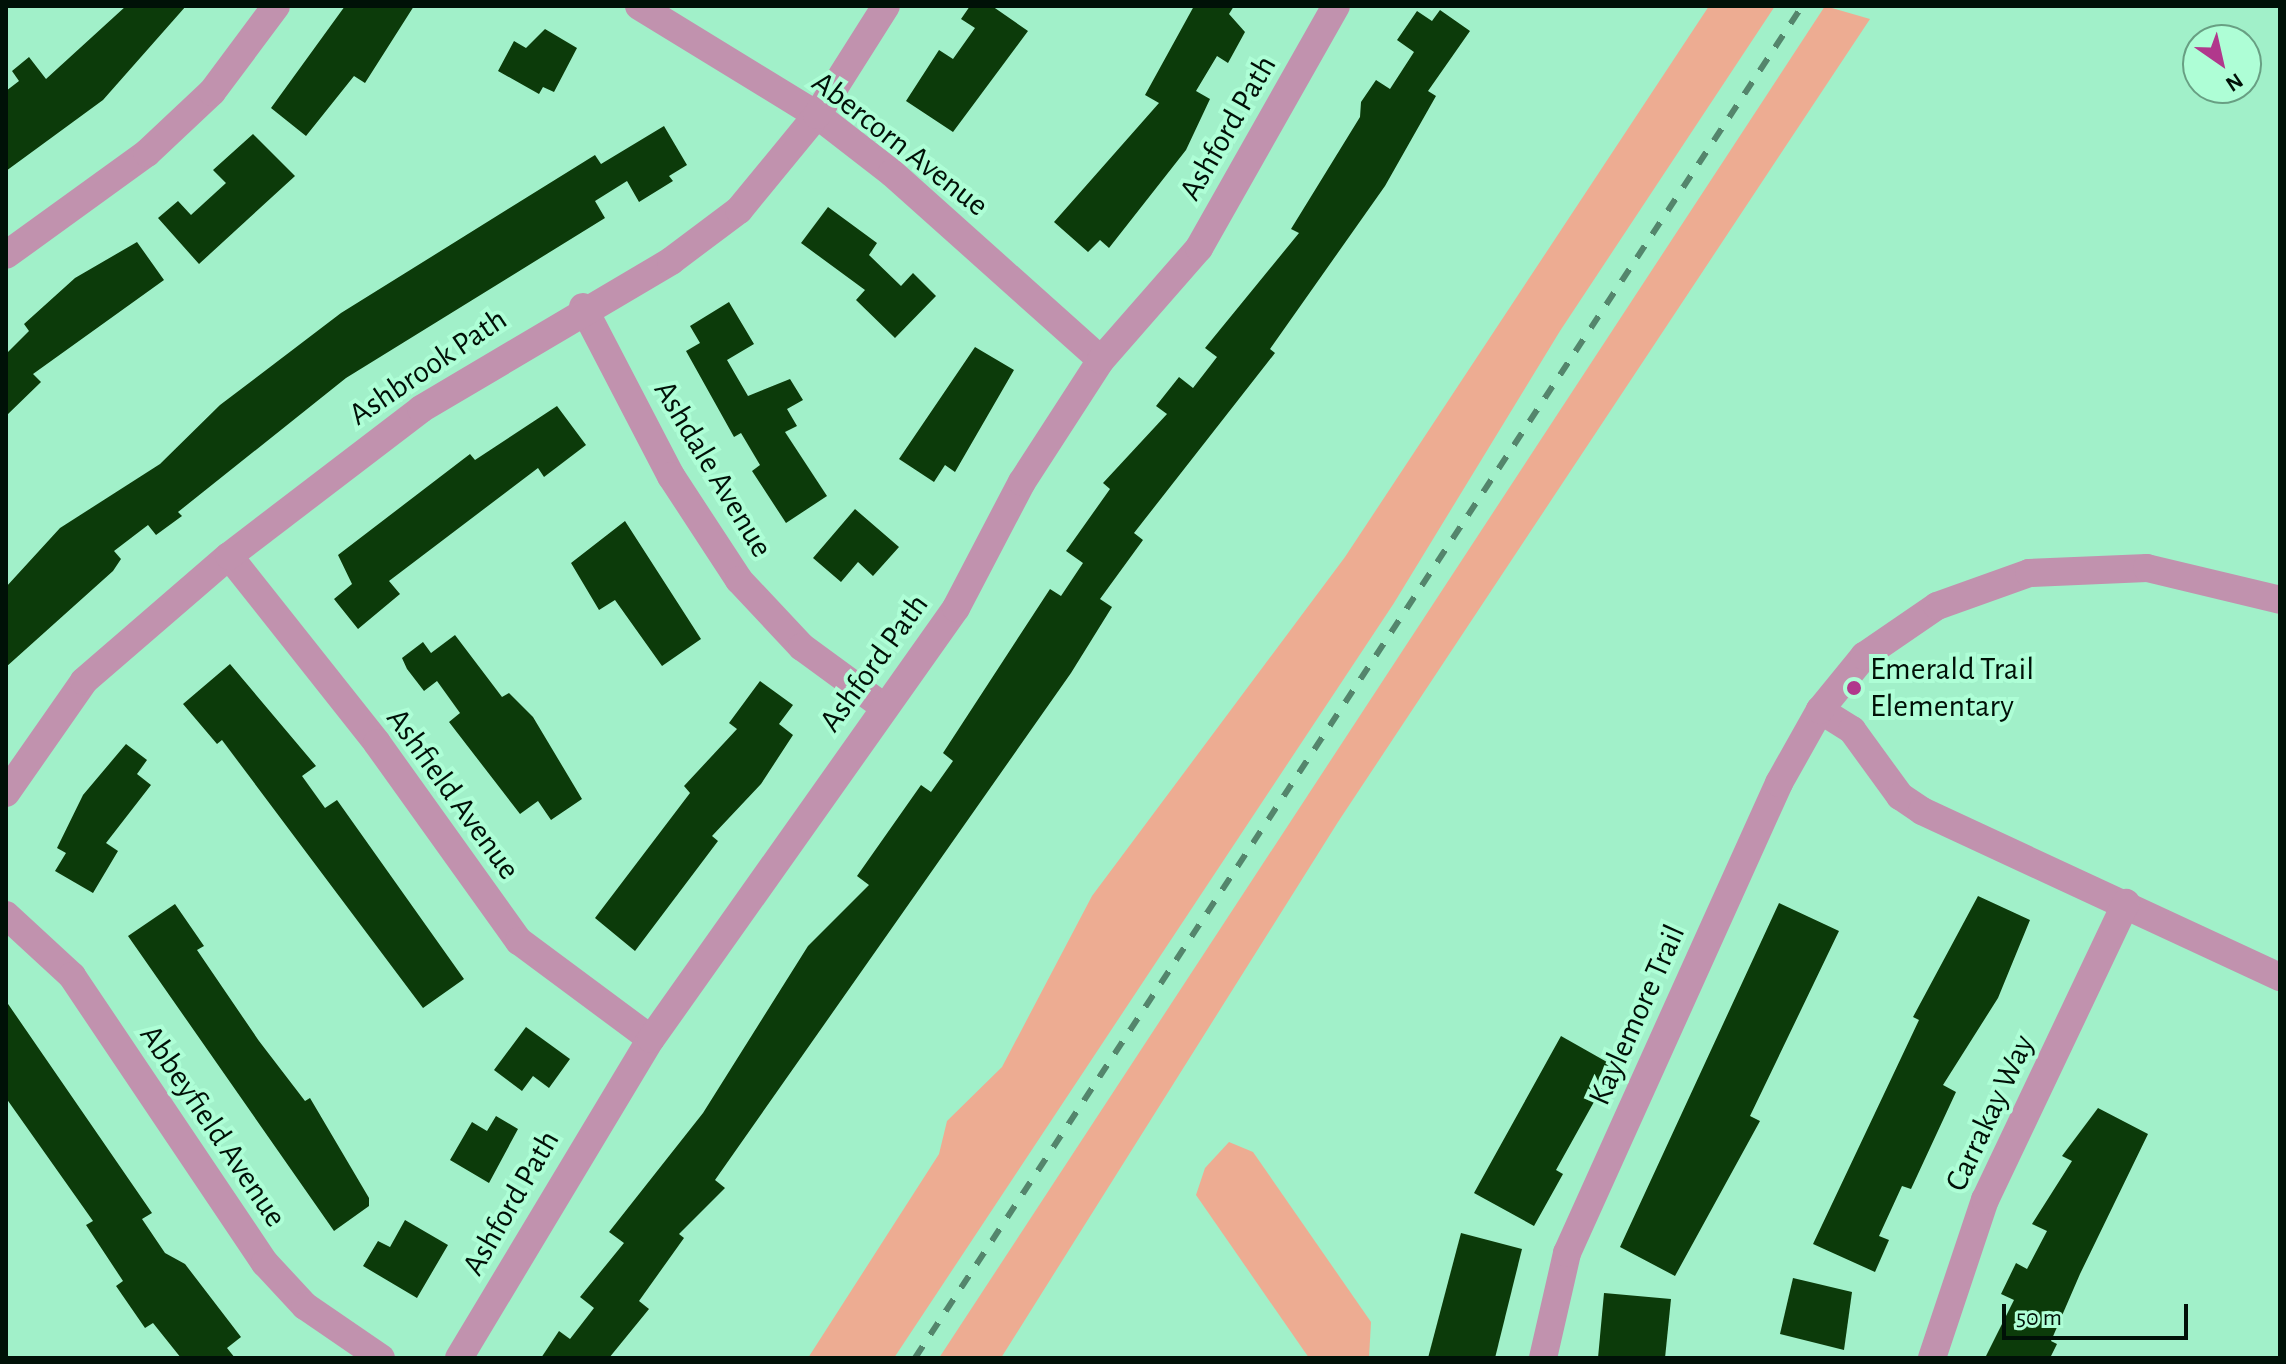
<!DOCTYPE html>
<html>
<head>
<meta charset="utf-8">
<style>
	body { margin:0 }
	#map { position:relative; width:2286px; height:1364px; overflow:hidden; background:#a1f0c9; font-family:"Alegreya Sans",sans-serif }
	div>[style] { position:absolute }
	.green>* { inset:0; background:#edac92 }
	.building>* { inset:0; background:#0c3b0a }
	.minor>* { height:28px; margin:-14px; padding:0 14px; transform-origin:14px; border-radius:14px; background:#c192ae }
	.rail>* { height:6px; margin-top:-3px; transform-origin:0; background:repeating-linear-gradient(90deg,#54856c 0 14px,transparent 0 28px) }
	.dots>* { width:22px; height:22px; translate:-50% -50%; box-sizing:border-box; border:4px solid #aefed6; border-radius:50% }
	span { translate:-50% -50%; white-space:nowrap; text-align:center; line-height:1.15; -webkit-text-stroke:8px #aefed6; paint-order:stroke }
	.street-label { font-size:32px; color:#001107 }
	.poi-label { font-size:32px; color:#001107 }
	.left { translate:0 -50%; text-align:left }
	.frame { position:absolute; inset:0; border:8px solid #001107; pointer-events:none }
	.north { position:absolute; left:2182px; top:24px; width:80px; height:80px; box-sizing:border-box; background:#aefed6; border:2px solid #689f83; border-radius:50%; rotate:146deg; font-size:22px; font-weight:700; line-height:32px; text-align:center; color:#001107 }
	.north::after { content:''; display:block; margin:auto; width:28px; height:36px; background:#b1388c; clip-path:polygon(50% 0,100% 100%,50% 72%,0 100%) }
	.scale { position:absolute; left:2002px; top:1304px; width:186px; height:36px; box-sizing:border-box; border:4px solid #001107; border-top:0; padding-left:10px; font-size:24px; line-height:28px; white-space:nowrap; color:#001107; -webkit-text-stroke:6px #aefed6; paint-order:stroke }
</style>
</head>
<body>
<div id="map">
	<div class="green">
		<i style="clip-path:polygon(1709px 6px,1775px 6px,1560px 331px,1394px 603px,894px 1358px,808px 1358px,939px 1154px,947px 1121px,1002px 1067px,1092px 896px,1345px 557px)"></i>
		<i style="clip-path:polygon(1825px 6px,1870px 19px,1338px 822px,1001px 1358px,939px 1358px)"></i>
		<i style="clip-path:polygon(1229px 1142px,1253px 1152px,1371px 1322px,1369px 1358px,1309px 1358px,1196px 1195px,1205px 1168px)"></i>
	</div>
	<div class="building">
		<i style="clip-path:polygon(126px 6px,186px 6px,103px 100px,6px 171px,6px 91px,19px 81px,12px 71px,29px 57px,46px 79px)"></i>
		<i style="clip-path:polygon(345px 6px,414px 6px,365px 83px,354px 76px,306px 136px,271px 108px)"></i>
		<i style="clip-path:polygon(970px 6px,992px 6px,1028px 31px,953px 132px,906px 101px,939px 50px,953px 59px,975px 28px,961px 19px)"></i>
		<i style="clip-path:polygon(1194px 6px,1234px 6px,1229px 14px,1245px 32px,1228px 63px,1217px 56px,1196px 91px,1210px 99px,1186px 150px,1109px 248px,1100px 240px,1088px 252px,1054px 222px,1159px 103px,1145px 95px)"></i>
		<i style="clip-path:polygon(1440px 10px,1470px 31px,1428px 91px,1436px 96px,1385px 186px,1270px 349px,1275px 353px,1134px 533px,1143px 540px,1100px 599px,1112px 607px,1071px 673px,715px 1180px,725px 1188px,679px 1234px,684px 1238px,639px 1301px,649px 1309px,609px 1358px,541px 1358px,559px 1331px,570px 1339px,594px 1308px,580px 1297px,624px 1243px,609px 1232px,703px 1113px,808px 946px,869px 885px,857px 876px,921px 785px,931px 792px,953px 761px,943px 753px,1050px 589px,1061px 596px,1083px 563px,1066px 551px,1110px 489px,1103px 483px,1167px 414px,1156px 406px,1179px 377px,1193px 388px,1217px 357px,1205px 348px,1299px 233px,1291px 229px,1360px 117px,1361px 102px,1376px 80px,1390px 89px,1414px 52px,1397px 40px,1417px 11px,1432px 21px)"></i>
		<i style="clip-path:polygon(545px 29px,577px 48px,554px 92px,543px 87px,539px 94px,498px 71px,514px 41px,526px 48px)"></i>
		<i style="clip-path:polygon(664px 126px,687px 165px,669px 176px,673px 181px,639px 202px,627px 181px,595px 201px,605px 218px,346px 378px,178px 512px,182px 516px,156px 535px,148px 525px,114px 551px,121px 559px,113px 571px,6px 667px,6px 587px,60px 528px,160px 464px,220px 405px,341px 313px,595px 155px,601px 164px)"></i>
		<i style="clip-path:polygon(253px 134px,295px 176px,199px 264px,158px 218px,178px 201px,191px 215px,226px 183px,213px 170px)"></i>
		<i style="clip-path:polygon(828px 207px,877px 243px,869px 255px,901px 286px,913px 273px,936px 296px,895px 338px,856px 300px,865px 290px,801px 243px)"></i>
		<i style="clip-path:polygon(137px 242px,164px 280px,33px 374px,41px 382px,6px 416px,6px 354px,29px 331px,24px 324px,75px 278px)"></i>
		<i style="clip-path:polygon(729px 302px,754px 344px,727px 360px,748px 396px,790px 379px,803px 400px,787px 409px,797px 426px,785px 432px,827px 496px,786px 523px,752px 471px,760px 465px,741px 433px,734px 437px,686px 351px,700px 343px,690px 326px)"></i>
		<i style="clip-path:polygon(975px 347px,1014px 370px,955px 472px,945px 465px,934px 482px,899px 459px)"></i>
		<i style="clip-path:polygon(557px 406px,586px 445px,544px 477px,538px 468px,389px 581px,400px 594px,358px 629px,334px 599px,352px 584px,338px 555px,470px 454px,475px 460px)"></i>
		<i style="clip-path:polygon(855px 509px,899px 547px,873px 576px,858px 562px,841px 582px,813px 558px)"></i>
		<i style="clip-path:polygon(625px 521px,701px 639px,662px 666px,615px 600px,599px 610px,571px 563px)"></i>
		<i style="clip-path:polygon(455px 635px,502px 697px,509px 693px,533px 717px,582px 799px,551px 820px,538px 801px,520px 814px,449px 722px,460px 713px,437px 681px,424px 691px,407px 669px,402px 658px,423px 642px,431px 653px)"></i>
		<i style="clip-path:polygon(230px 664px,316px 766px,302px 776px,325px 808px,337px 800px,464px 979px,423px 1008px,222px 740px,217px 744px,183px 704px)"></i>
		<i style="clip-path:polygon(760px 681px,793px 705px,779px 724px,793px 735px,761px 784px,712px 836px,718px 841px,635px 951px,595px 918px,690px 793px,684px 786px,737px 729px,729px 723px)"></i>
		<i style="clip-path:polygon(126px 744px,147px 760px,137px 774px,151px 785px,106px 843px,118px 851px,93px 893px,55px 871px,66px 853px,57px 848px,83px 795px)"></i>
		<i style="clip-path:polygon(1978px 896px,2030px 920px,1998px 998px,1943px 1085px,1956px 1092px,1911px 1189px,1902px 1186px,1879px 1236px,1889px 1240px,1875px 1272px,1813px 1244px,1919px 1020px,1913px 1017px)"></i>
		<i style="clip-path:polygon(1779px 903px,1839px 931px,1750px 1116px,1760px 1121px,1675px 1276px,1620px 1247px)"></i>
		<i style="clip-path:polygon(175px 904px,204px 946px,197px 950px,259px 1041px,305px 1101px,310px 1098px,369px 1198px,369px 1206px,334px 1231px,128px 936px)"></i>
		<i style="clip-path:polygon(6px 1001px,152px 1213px,142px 1219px,165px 1253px,185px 1264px,241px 1337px,227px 1348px,235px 1358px,181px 1358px,153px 1323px,145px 1328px,116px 1286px,123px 1281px,86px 1225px,93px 1221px,6px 1098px)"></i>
		<i style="clip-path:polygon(526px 1027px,570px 1059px,549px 1088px,533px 1076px,522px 1091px,494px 1070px)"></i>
		<i style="clip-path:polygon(1561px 1036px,1614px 1066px,1556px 1170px,1563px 1174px,1534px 1226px,1474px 1193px)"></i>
		<i style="clip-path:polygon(2098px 1108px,2148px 1134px,2080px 1274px,2051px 1341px,2057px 1344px,2050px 1358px,1985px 1358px,2014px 1300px,2001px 1294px,2016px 1263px,2027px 1269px,2047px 1231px,2032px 1224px,2072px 1161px,2062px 1156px)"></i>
		<i style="clip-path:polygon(496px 1116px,518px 1129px,489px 1183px,450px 1160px,472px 1122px,487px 1131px)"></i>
		<i style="clip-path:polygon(405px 1220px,448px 1245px,417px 1298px,363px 1266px,378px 1241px,390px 1247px)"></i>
		<i style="clip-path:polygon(1461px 1233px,1522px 1249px,1495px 1358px,1428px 1358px)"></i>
		<i style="clip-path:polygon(1793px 1278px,1852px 1292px,1844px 1350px,1780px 1334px)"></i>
		<i style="clip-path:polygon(1604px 1293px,1671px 1299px,1665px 1358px,1598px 1358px)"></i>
	</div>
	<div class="minor">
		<i style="left:639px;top:6px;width:209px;rotate:31.5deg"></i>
		<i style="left:817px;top:115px;width:95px;rotate:37.7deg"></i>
		<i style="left:892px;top:173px;width:280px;rotate:41.8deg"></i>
		<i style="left:6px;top:255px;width:174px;rotate:-35.9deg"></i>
		<i style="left:147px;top:153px;width:89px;rotate:-43.2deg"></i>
		<i style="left:212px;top:92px;width:107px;rotate:-53.3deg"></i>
		<i style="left:583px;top:307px;width:191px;rotate:62.5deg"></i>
		<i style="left:671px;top:476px;width:124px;rotate:56.8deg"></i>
		<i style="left:739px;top:580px;width:92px;rotate:46.8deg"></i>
		<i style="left:802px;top:647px;width:102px;rotate:36.2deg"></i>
		<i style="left:229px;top:556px;width:238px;rotate:51.6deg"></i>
		<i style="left:377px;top:743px;width:244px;rotate:54.4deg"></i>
		<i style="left:519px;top:941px;width:164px;rotate:36.6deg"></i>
		<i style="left:1820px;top:710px;width:38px;rotate:32deg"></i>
		<i style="left:1852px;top:730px;width:82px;rotate:54deg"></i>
		<i style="left:1900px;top:796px;width:27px;rotate:34deg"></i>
		<i style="left:1922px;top:811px;width:395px;rotate:24.9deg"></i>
		<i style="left:6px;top:793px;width:136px;rotate:-55.1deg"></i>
		<i style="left:84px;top:681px;width:191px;rotate:-40.8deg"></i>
		<i style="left:229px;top:556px;width:242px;rotate:-37.4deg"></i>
		<i style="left:421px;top:409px;width:291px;rotate:-30.6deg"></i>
		<i style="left:671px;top:261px;width:85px;rotate:-36.9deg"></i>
		<i style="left:739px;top:210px;width:123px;rotate:-50.6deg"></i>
		<i style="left:817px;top:115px;width:129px;rotate:-57.7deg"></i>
		<i style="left:6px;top:915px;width:90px;rotate:42.7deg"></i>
		<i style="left:72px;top:976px;width:346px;rotate:56.1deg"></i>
		<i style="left:265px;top:1263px;width:59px;rotate:47.1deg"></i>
		<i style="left:305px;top:1306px;width:92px;rotate:34.4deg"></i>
		<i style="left:459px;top:1358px;width:372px;rotate:-59deg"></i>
		<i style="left:651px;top:1039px;width:528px;rotate:-54.71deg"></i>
		<i style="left:956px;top:608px;width:142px;rotate:-62.4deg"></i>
		<i style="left:1022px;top:482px;width:145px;rotate:-57.1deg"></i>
		<i style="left:1101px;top:360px;width:149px;rotate:-48.8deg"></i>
		<i style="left:1199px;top:248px;width:278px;rotate:-60.5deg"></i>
		<i style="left:1543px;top:1358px;width:108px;rotate:-77.1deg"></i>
		<i style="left:1567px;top:1253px;width:516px;rotate:-65.72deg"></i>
		<i style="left:1779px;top:783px;width:84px;rotate:-60.7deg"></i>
		<i style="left:1820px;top:710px;width:70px;rotate:-50.8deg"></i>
		<i style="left:1864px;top:656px;width:88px;rotate:-34.4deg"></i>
		<i style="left:1937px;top:606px;width:98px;rotate:-19.7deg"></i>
		<i style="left:2029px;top:573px;width:118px;rotate:-2.4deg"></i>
		<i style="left:2147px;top:568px;width:137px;rotate:13.5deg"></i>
		<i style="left:1932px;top:1358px;width:167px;rotate:-71.5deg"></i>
		<i style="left:1985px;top:1200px;width:329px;rotate:-64.6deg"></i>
	</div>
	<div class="rail">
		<i style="left:915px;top:1358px;width:1617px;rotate:-56.73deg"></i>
	</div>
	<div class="dots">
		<i style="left:1854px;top:688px;background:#b1388c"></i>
	</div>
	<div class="street-label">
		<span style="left:1228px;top:128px;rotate:-60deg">Ashford Path</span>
		<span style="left:900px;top:144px;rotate:38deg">Abercorn Avenue</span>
		<span style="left:428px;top:367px;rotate:-34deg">Ashbrook Path</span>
		<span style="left:713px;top:469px;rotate:59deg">Ashdale Avenue</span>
		<span style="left:874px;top:663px;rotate:-54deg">Ashford Path</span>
		<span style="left:453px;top:794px;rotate:54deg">Ashfield Avenue</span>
		<span style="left:1637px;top:1015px;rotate:-66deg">Kaylemore Trail</span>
		<span style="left:1990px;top:1113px;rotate:-65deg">Carrakay Way</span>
		<span style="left:213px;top:1126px;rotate:56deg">Abbeyfield Avenue</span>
		<span style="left:511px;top:1203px;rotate:-60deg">Ashford Path</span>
	</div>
	<div class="poi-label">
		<span class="left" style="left:1870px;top:688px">Emerald Trail<br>Elementary</span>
	</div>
	<div class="frame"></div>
	<div class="north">N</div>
	<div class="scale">50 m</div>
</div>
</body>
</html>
